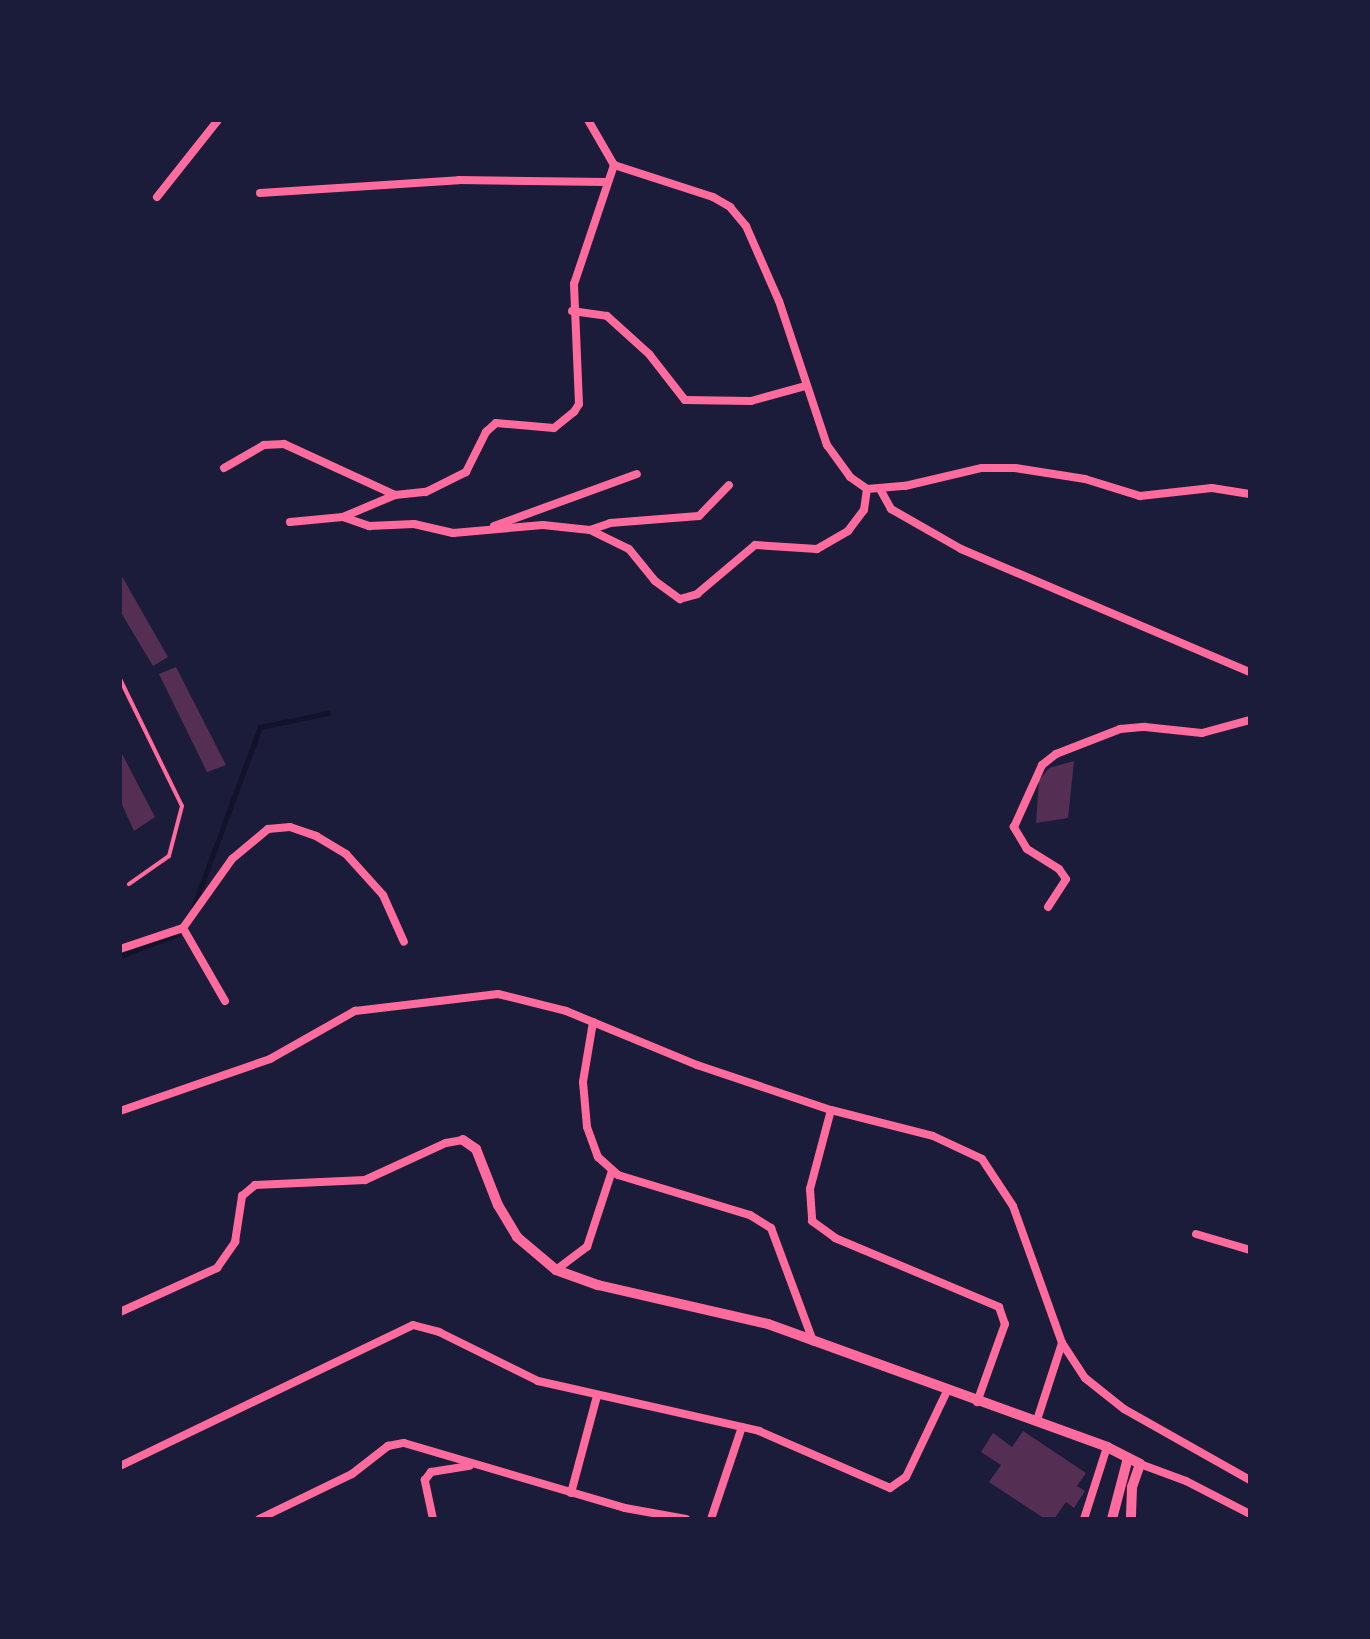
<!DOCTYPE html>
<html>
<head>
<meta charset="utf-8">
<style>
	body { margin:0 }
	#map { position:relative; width:1370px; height:1639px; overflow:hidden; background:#1b1b3a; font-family:"DejaVu Sans",sans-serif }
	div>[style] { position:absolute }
	.stream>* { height:5px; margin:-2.5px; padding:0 2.5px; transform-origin:2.5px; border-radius:2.5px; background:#12122b }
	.building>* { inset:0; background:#542f53 }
	.service>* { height:4px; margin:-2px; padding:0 2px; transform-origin:2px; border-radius:2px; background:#ff6b9d }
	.minor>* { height:8px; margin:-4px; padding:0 4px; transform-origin:4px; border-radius:4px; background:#ff6b9d }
	.tertiary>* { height:10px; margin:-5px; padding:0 5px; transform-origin:5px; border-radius:5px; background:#ff6b9d }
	span { translate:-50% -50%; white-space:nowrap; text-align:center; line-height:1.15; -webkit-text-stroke:8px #1b1b3a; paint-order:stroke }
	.frame { position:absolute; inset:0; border:122px solid #1b1b3a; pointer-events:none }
</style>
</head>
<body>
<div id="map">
	<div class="stream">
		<i style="left:193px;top:908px;width:193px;rotate:-69.7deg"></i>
		<i style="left:260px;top:727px;width:69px;rotate:-11.6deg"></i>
		<i style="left:120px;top:956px;width:67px;rotate:-20.9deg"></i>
	</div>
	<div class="building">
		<i style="clip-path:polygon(120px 573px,168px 657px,153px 666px,120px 611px)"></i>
		<i style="clip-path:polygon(176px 667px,226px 765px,207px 772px,159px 674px)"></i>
		<i style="clip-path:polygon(120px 750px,155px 817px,134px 831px,120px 800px)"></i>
		<i style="clip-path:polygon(1074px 761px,1068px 818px,1036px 823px,1039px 780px,1049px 768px)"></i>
		<i style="clip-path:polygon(1023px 1431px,1086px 1473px,1077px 1486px,1085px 1491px,1074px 1508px,1066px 1502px,1054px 1519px,1045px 1519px,989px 1482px,1001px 1465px,981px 1452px,993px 1433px,1012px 1447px)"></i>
	</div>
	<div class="service">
		<i style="left:120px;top:679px;width:141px;rotate:64deg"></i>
		<i style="left:182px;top:806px;width:52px;rotate:104.6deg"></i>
		<i style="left:169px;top:856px;width:49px;rotate:145deg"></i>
	</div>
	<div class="minor">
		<i style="left:614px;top:165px;width:104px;rotate:17.9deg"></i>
		<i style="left:713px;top:197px;width:20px;rotate:30deg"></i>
		<i style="left:730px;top:207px;width:25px;rotate:50deg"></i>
		<i style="left:746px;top:226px;width:82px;rotate:66.3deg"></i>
		<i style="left:779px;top:301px;width:152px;rotate:71.6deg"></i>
		<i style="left:827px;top:445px;width:39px;rotate:54deg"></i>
		<i style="left:850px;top:477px;width:21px;rotate:35deg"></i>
		<i style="left:867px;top:489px;width:38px;rotate:-5deg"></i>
		<i style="left:905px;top:486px;width:79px;rotate:-13.2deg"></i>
		<i style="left:982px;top:468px;width:33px"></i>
		<i style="left:1015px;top:468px;width:71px;rotate:8.9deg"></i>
		<i style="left:1085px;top:479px;width:58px;rotate:17.2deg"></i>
		<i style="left:1140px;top:496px;width:72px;rotate:-6.3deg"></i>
		<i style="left:1212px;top:488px;width:38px;rotate:9deg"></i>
		<i style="left:260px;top:193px;width:199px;rotate:-3.7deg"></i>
		<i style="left:459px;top:180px;width:148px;rotate:0.8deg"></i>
		<i style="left:157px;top:197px;width:98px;rotate:-51.6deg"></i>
		<i style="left:572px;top:311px;width:35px;rotate:8deg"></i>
		<i style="left:607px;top:316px;width:57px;rotate:42.1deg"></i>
		<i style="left:649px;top:354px;width:58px;rotate:52deg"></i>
		<i style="left:685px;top:400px;width:66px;rotate:0.9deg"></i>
		<i style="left:751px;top:401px;width:56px;rotate:-15.5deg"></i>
		<i style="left:224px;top:468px;width:46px;rotate:-29.9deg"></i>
		<i style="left:264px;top:445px;width:20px;rotate:-3deg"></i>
		<i style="left:284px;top:444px;width:122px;rotate:24.7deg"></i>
		<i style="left:395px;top:495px;width:31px;rotate:-6deg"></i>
		<i style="left:426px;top:492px;width:45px;rotate:-26.6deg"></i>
		<i style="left:466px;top:472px;width:45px;rotate:-63.4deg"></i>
		<i style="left:486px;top:432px;width:13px;rotate:-42deg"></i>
		<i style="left:496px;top:423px;width:58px;rotate:4.9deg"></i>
		<i style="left:554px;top:428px;width:26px;rotate:-39deg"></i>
		<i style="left:574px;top:412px;width:9px;rotate:-58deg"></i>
		<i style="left:579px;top:404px;width:120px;rotate:-92.4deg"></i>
		<i style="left:574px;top:284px;width:126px;rotate:-71.4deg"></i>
		<i style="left:614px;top:165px;width:52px;rotate:-120deg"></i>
		<i style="left:880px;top:489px;width:23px;rotate:61deg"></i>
		<i style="left:891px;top:509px;width:81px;rotate:29.7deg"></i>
		<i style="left:961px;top:549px;width:314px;rotate:23.1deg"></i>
		<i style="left:395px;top:495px;width:56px;rotate:157.1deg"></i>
		<i style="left:343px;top:517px;width:28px;rotate:19deg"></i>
		<i style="left:369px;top:526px;width:45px;rotate:-2.5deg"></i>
		<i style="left:414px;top:524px;width:40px;rotate:13deg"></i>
		<i style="left:453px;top:533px;width:90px;rotate:-5.1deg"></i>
		<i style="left:543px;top:525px;width:47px;rotate:6.1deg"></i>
		<i style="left:590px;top:530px;width:43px;rotate:26deg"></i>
		<i style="left:629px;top:549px;width:41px;rotate:50.9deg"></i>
		<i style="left:655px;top:581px;width:31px;rotate:36deg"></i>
		<i style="left:680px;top:599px;width:18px;rotate:-16deg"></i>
		<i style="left:697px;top:594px;width:76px;rotate:-40.2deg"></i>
		<i style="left:755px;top:545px;width:62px;rotate:3.7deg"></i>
		<i style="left:817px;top:549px;width:36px;rotate:-30deg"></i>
		<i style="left:848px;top:531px;width:26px;rotate:-53deg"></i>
		<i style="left:864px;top:510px;width:21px;rotate:-82deg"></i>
		<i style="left:290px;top:522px;width:53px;rotate:-5.4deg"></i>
		<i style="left:494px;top:526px;width:152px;rotate:-20deg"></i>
		<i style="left:590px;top:530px;width:21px;rotate:-19deg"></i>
		<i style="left:610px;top:523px;width:89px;rotate:-4.5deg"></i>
		<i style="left:699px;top:516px;width:43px;rotate:-45.9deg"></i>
		<i style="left:1048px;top:907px;width:33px;rotate:-57deg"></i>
		<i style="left:1066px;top:879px;width:12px;rotate:-125deg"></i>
		<i style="left:1059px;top:869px;width:38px;rotate:-148deg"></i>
		<i style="left:1027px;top:849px;width:26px;rotate:-121deg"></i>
		<i style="left:1014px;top:827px;width:68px;rotate:-65.7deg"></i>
		<i style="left:1042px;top:765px;width:18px;rotate:-38deg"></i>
		<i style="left:1056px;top:754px;width:69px;rotate:-21.3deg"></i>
		<i style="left:1120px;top:729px;width:25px;rotate:-5deg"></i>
		<i style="left:1145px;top:727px;width:57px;rotate:6deg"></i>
		<i style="left:1202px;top:733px;width:50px;rotate:-15.2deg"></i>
		<i style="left:120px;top:949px;width:66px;rotate:-18.4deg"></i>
		<i style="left:225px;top:1001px;width:84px;rotate:-119.9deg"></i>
		<i style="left:183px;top:928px;width:85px;rotate:-54.6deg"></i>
		<i style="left:232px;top:859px;width:47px;rotate:-39.8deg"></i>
		<i style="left:268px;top:829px;width:22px;rotate:-5deg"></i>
		<i style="left:290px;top:827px;width:28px;rotate:19deg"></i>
		<i style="left:316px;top:836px;width:35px;rotate:31deg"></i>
		<i style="left:346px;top:854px;width:55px;rotate:47.9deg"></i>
		<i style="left:383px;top:895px;width:51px;rotate:65.9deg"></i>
		<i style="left:593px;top:1022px;width:61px;rotate:99.5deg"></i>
		<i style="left:583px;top:1082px;width:45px;rotate:84.9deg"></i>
		<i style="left:587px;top:1127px;width:32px;rotate:70deg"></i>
		<i style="left:598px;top:1157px;width:27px;rotate:42deg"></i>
		<i style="left:618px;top:1175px;width:138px;rotate:16.9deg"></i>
		<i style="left:750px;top:1215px;width:25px;rotate:32deg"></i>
		<i style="left:771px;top:1228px;width:121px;rotate:69.6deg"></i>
		<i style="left:831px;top:1110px;width:82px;rotate:104.9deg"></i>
		<i style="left:810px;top:1189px;width:32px;rotate:86deg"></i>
		<i style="left:812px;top:1221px;width:29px;rotate:36deg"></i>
		<i style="left:835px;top:1238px;width:178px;rotate:22.8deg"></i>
		<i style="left:999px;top:1307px;width:18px;rotate:71deg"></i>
		<i style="left:1005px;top:1324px;width:83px;rotate:109.7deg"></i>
		<i style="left:120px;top:1111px;width:159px;rotate:-19.1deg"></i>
		<i style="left:270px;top:1059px;width:98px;rotate:-29.5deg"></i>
		<i style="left:355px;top:1011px;width:144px;rotate:-6.8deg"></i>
		<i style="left:498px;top:994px;width:70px;rotate:14deg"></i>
		<i style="left:566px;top:1011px;width:142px;rotate:22.4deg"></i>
		<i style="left:697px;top:1065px;width:141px;rotate:18.6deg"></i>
		<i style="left:831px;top:1110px;width:105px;rotate:14.3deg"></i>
		<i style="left:933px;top:1136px;width:54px;rotate:25.1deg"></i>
		<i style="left:982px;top:1159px;width:56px;rotate:56.6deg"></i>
		<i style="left:1013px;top:1206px;width:145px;rotate:70.3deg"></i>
		<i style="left:1062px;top:1343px;width:42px;rotate:56.7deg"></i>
		<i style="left:1085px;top:1378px;width:50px;rotate:38.5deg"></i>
		<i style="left:1124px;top:1409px;width:145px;rotate:29.4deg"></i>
		<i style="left:1196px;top:1234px;width:56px;rotate:16.5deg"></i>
		<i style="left:556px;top:1270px;width:39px;rotate:-37deg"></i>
		<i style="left:587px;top:1247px;width:80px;rotate:-71.8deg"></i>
		<i style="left:120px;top:1312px;width:107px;rotate:-24.4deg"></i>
		<i style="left:217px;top:1268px;width:32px;rotate:-55deg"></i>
		<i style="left:235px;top:1242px;width:47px;rotate:-81.3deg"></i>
		<i style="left:242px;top:1196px;width:17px;rotate:-40deg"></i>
		<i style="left:255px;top:1185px;width:110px;rotate:-2.6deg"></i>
		<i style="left:365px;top:1180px;width:89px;rotate:-24.6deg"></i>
		<i style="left:446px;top:1143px;width:17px;rotate:-10deg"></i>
		<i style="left:1037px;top:1420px;width:81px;rotate:-72deg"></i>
		<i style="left:1140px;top:1464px;width:49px;rotate:20.3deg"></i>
		<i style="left:1186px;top:1481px;width:72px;rotate:27.3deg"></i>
		<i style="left:120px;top:1466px;width:325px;rotate:-25.7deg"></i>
		<i style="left:413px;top:1325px;width:27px;rotate:15deg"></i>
		<i style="left:439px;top:1332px;width:110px;rotate:26.3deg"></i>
		<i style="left:538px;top:1381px;width:227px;rotate:12.7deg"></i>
		<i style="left:759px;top:1431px;width:143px;rotate:23.5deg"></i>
		<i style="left:890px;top:1488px;width:19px;rotate:-35deg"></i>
		<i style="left:906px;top:1477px;width:95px;rotate:-64.5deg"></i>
		<i style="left:571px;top:1493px;width:100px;rotate:-75deg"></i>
		<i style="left:259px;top:1519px;width:103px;rotate:-25.8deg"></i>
		<i style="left:352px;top:1474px;width:46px;rotate:-37.9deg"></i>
		<i style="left:388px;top:1446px;width:16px;rotate:-11deg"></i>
		<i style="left:404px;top:1443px;width:230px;rotate:16.4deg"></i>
		<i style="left:625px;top:1508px;width:62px;rotate:10.2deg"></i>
		<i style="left:433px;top:1519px;width:40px;rotate:-102deg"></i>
		<i style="left:425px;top:1480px;width:10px;rotate:-53deg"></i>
		<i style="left:431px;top:1472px;width:39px;rotate:-9deg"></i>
		<i style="left:711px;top:1519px;width:97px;rotate:-71.4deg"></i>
		<i style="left:1084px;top:1519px;width:76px;rotate:-72.3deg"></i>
	</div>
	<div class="tertiary">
		<i style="left:463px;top:1140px;width:16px;rotate:35deg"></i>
		<i style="left:476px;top:1149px;width:60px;rotate:68.6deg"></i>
		<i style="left:498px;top:1205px;width:37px;rotate:59deg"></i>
		<i style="left:517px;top:1237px;width:51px;rotate:40.2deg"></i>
		<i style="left:556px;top:1270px;width:45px;rotate:19.7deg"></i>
		<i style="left:598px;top:1285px;width:174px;rotate:12.9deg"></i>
		<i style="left:768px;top:1324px;width:361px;rotate:19.9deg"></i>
		<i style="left:1107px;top:1447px;width:37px;rotate:27deg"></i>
		<i style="left:1140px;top:1464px;width:24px;rotate:109deg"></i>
		<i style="left:1132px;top:1487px;width:32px;rotate:92deg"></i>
		<i style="left:1112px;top:1519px;width:63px;rotate:-75.3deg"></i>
	</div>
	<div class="frame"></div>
</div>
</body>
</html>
